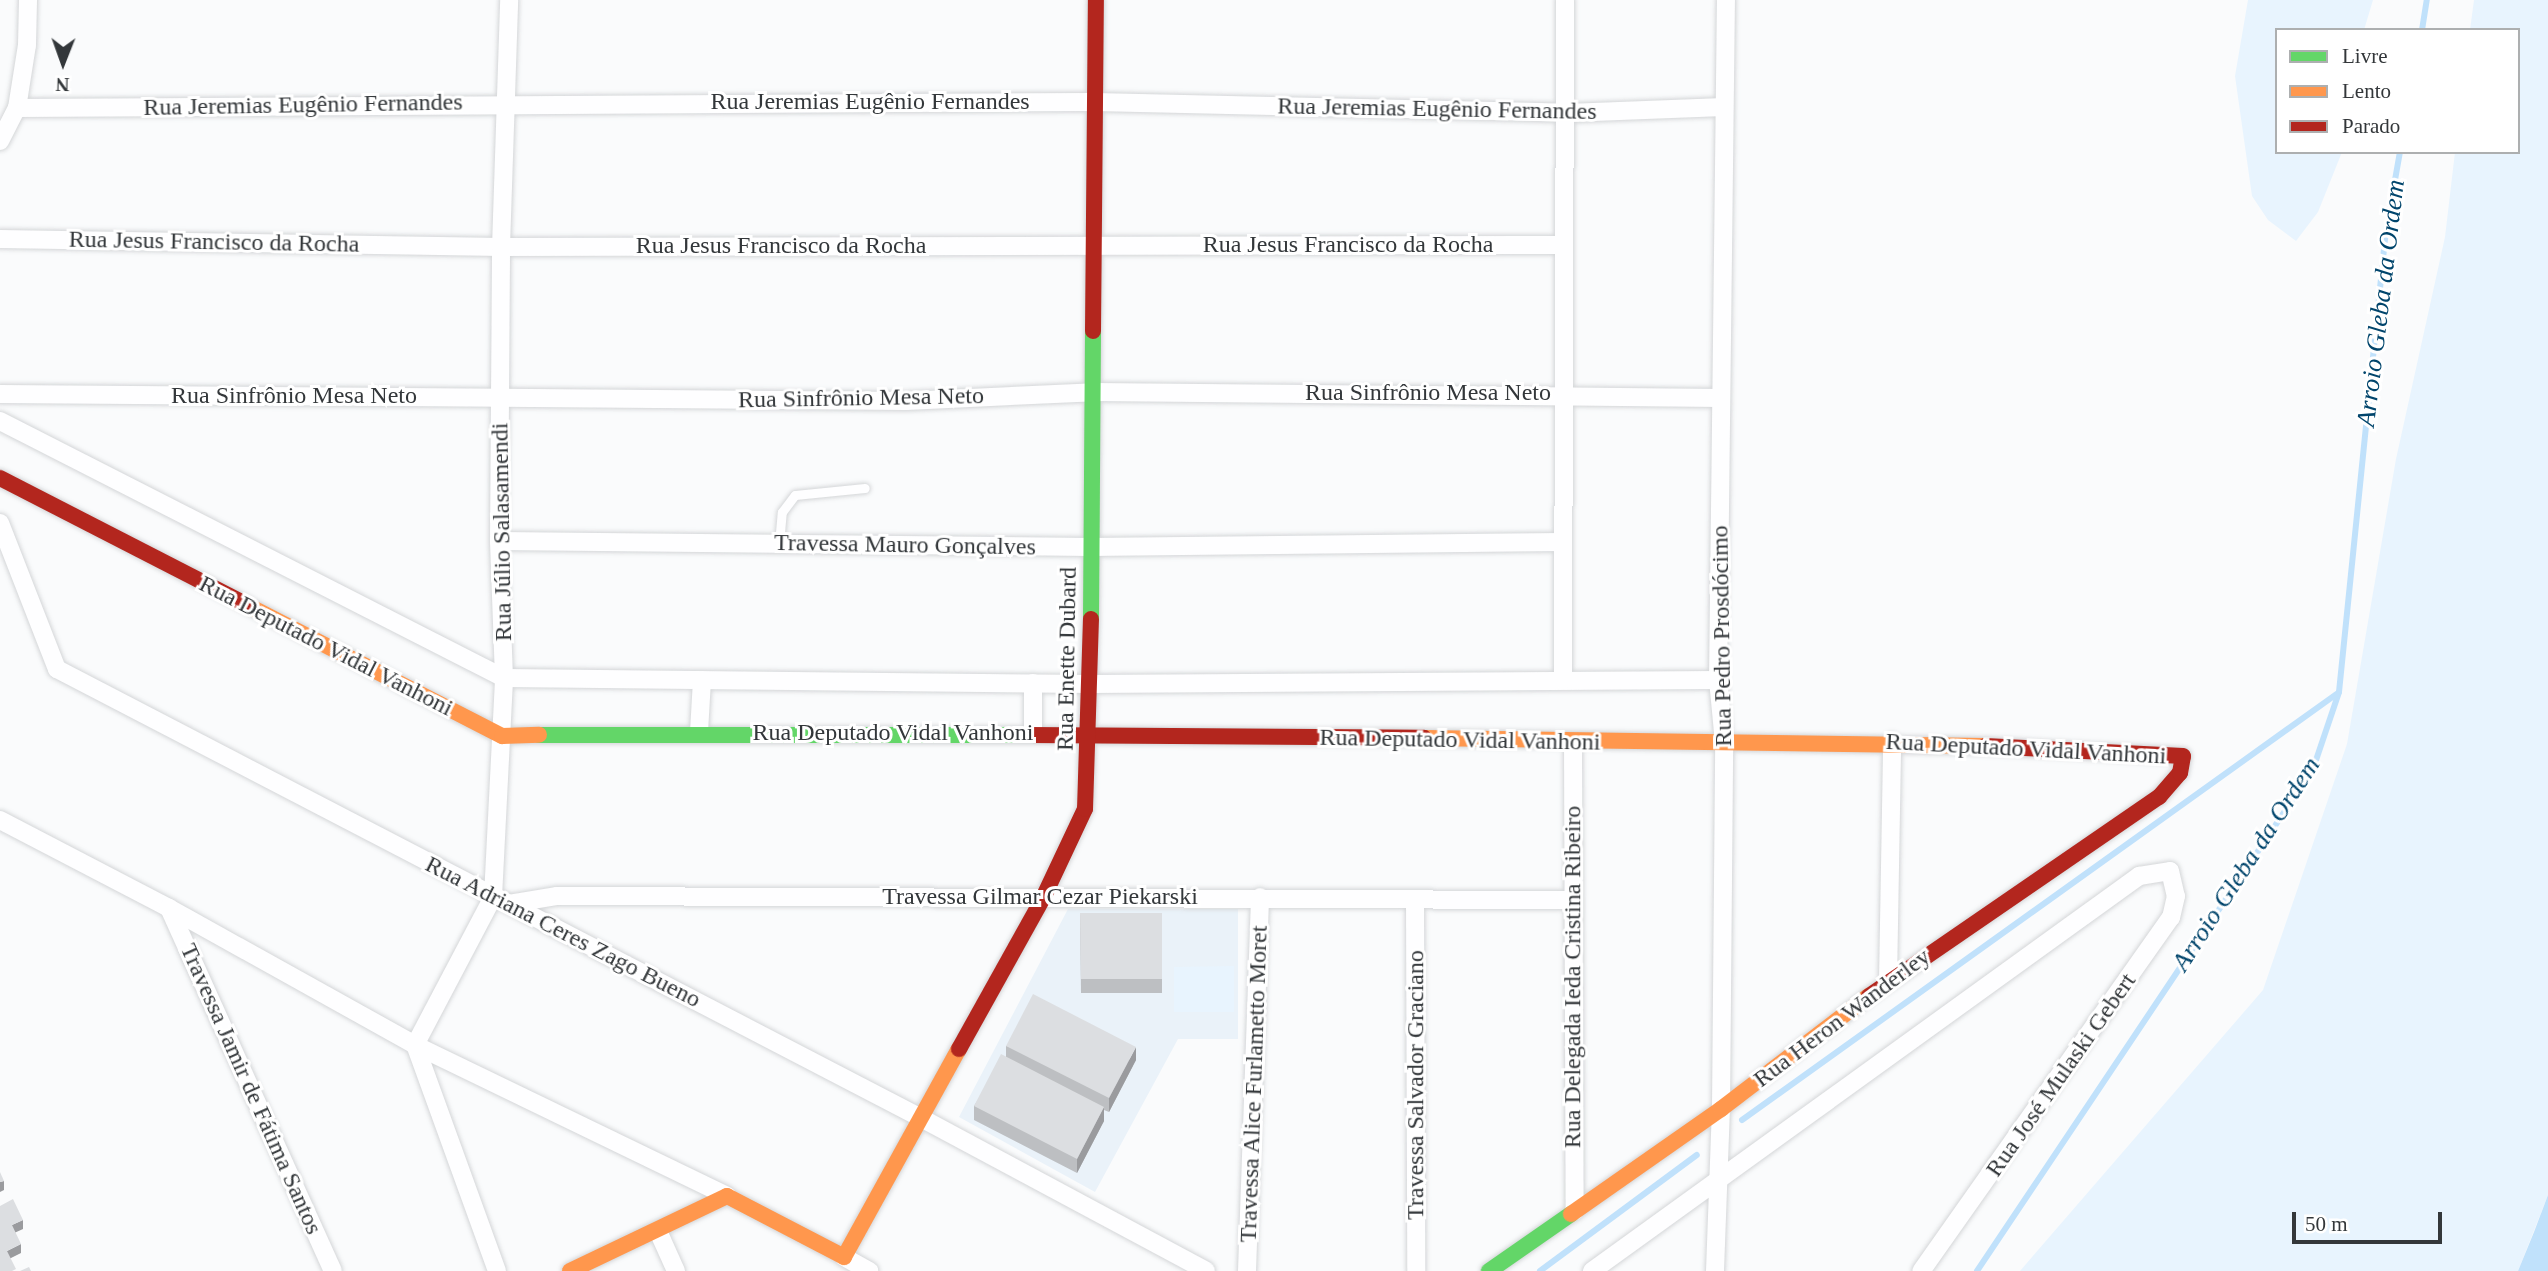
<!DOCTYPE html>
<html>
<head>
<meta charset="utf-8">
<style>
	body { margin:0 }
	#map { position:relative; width:2548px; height:1271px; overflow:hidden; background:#fafbfc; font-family:"Times New Roman",serif }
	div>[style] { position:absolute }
	.built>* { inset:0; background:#eaf2f9 }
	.green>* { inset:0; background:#e8f4fe }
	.water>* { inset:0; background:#c0e1fb }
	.stream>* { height:6px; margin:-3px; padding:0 3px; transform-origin:3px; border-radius:3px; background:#c0e1fb }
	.roads { filter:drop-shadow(0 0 2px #d4d6d8) drop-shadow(0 0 2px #d4d6d8) }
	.lane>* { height:9px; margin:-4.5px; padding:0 4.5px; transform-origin:4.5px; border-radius:4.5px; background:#fefeff }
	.street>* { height:18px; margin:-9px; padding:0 9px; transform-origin:9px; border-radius:9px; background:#fefeff }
	.fast>* { height:16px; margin:-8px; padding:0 8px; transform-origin:8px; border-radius:8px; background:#63d668 }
	.slow>* { height:16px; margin:-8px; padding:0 8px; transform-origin:8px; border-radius:8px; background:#ff974d }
	.jam>* { height:16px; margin:-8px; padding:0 8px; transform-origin:8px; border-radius:8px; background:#b3261e }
	.wall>* { inset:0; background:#bdbfc2 }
	.shaded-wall>* { inset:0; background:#9a9b9e }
	.building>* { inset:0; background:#dcdee1 }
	span { translate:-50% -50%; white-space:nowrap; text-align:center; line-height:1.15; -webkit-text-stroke:6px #fff; paint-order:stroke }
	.street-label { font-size:24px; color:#33373a }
	.water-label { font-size:26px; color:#01456c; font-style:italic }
	.legend { position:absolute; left:2275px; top:28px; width:245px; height:126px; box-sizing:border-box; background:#fff; border:2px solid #adafb0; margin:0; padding:9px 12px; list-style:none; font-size:21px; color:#33373a }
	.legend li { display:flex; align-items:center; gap:14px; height:35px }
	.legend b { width:35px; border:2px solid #adafb0 }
	.north { position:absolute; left:28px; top:28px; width:70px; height:70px; -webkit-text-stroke:5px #fff; paint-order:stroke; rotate:181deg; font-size:19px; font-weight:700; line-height:28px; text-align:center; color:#33373a }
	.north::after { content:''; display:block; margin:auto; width:24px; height:32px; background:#33373a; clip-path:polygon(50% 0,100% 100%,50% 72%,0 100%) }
	.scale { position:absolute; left:2292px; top:1212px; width:150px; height:32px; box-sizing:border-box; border:4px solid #33373a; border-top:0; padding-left:9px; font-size:21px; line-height:24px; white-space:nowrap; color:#33373a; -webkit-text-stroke:5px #fff; paint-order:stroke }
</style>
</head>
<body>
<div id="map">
	<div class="built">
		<i style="clip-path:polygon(1068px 909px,1238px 909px,1238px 1039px,1178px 1039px,1095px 1192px,959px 1117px)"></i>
	</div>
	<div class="green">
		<i style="clip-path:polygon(2248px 0,2373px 0,2364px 30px,2277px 30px,2277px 152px,2342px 152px,2318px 212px,2296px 241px,2268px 220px,2252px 196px,2235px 76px)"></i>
		<i style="clip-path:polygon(2474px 0,2548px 0,2548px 1195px,2518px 1271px,2020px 1271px,2263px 990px,2347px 744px,2396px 459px,2445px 237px,2455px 152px,2518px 152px,2518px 30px,2470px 30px)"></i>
		<i style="clip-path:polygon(1234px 966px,1234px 1012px,1174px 1012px,1174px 967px)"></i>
	</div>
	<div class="water">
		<i style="clip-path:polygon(2548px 1195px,2548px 1271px,2518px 1271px,2534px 1232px)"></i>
	</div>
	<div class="stream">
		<i style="left:2422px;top:30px;width:30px;rotate:-81deg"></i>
		<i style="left:1742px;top:1120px;width:733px;rotate:-35.62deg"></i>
		<i style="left:1540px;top:1271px;width:195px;rotate:-36.5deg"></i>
		<i style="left:1977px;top:1271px;width:604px;rotate:-56.2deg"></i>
		<i style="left:2313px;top:769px;width:81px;rotate:-71.3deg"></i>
		<i style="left:2339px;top:692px;width:463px;rotate:-84.2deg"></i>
		<i style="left:2386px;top:231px;width:80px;rotate:-80deg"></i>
	</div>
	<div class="roads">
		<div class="lane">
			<i style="left:779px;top:544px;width:32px;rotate:-85deg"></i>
			<i style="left:782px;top:512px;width:21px;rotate:-53deg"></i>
			<i style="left:795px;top:495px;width:70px;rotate:-5.7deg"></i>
		</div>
		<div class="street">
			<i style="left:17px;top:108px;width:1078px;rotate:-0.32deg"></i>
			<i style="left:1095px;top:102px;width:472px;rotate:1.3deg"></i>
			<i style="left:1567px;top:113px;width:157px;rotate:-2.2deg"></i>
			<i style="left:0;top:141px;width:37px;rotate:-63deg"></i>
			<i style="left:17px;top:108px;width:64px;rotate:-81deg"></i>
			<i style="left:27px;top:45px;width:45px;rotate:-88.7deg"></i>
			<i style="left:0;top:239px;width:501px;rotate:0.91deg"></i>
			<i style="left:501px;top:247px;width:1062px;rotate:-0.11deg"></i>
			<i style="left:0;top:394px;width:906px;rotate:0.44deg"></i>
			<i style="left:906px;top:401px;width:188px;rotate:-2.7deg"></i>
			<i style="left:1094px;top:392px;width:627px;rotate:0.55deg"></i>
			<i style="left:0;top:421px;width:566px;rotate:27.02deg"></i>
			<i style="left:504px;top:678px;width:586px;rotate:0.59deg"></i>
			<i style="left:1090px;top:684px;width:628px;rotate:-0.36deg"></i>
			<i style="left:0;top:523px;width:157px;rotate:68.7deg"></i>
			<i style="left:57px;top:669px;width:976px;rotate:27.46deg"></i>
			<i style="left:923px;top:1119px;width:321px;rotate:28.2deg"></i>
			<i style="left:499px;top:541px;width:591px;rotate:0.58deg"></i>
			<i style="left:1090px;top:547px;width:473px;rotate:-0.6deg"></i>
			<i style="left:1563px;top:680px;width:680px;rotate:-89.83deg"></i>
			<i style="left:699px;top:732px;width:52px;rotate:-86.7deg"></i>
			<i style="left:1033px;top:734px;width:51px;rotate:-90deg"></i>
			<i style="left:1573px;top:742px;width:469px;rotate:89.8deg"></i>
			<i style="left:0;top:820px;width:191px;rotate:27.5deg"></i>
			<i style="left:169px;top:908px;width:282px;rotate:29.1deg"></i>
			<i style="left:415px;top:1045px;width:347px;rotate:25.8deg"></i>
			<i style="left:1415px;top:899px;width:372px;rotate:89.8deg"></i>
			<i style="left:509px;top:904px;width:49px;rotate:-9.5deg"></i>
			<i style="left:557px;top:896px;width:1014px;rotate:0.23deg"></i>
			<i style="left:169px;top:908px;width:398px;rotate:65.7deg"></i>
			<i style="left:1888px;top:981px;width:239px;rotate:-89deg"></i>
			<i style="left:658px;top:1231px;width:44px;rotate:65.8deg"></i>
			<i style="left:844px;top:1257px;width:29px;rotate:29deg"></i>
			<i style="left:497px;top:1271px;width:240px;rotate:-109.9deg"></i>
			<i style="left:415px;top:1045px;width:167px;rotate:-62.2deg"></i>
			<i style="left:493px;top:897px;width:219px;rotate:-87.1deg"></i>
			<i style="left:504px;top:678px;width:137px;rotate:-92.1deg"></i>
			<i style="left:499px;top:541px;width:294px;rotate:-89.6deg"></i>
			<i style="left:501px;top:247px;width:247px;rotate:-88.1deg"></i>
			<i style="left:1247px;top:1271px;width:374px;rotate:-88deg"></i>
			<i style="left:1592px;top:1271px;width:675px;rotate:-35.83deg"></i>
			<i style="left:2139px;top:876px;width:31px;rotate:-9deg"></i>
			<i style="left:2170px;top:871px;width:26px;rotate:77deg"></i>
			<i style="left:2176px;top:896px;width:22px;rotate:103deg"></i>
			<i style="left:2171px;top:917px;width:433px;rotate:125.2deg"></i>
			<i style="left:1715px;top:1271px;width:162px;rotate:-87.9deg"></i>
			<i style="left:1721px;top:1109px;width:366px;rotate:-89.5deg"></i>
			<i style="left:1724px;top:743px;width:63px;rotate:-95.4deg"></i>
			<i style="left:1718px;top:680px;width:680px;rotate:-89.33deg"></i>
		</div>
		<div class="fast">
			<i style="left:1091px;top:619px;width:288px;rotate:-89.6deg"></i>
			<i style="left:539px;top:735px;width:490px"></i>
			<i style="left:1489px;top:1271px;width:100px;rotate:-34.8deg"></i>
		</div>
		<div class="slow">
			<i style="left:247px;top:605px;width:287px;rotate:27.2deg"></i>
			<i style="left:502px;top:736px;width:37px;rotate:-2deg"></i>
			<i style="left:1424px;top:738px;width:561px;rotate:0.82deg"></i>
			<i style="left:1571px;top:1214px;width:183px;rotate:-35deg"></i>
			<i style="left:1721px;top:1109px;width:186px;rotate:-37.4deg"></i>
			<i style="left:570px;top:1271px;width:174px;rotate:-25.5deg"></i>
			<i style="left:727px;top:1196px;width:132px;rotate:27.5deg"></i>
			<i style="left:844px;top:1257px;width:238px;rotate:-61.1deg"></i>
		</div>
		<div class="jam">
			<i style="left:1093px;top:331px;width:331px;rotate:-89.5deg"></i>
			<i style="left:0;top:478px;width:278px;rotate:27.2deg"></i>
			<i style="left:1029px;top:735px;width:395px;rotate:0.4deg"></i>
			<i style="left:1869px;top:996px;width:352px;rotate:-34.5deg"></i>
			<i style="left:2159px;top:797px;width:32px;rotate:-49deg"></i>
			<i style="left:2180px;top:773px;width:17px;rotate:-80deg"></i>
			<i style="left:2183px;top:756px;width:198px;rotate:-177.1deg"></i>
			<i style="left:959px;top:1049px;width:175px;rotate:-60.9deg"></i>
			<i style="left:1044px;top:896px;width:96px;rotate:-64.8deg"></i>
			<i style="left:1085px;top:809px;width:190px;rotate:-88.2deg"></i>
		</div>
	</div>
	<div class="wall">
		<i style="clip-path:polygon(1080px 913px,1162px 913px,1162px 993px,1081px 993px)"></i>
		<i style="clip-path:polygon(1006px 1046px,1136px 1060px,1109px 1112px,1104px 1110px,1104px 1121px,1077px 1173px,974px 1120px,974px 1106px,1006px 1057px)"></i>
	</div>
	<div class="shaded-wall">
		<i style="clip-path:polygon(1136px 1047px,1136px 1060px,1109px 1112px,1109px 1098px)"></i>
		<i style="clip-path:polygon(1104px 1107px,1104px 1121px,1077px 1173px,1077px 1159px)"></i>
		<i style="clip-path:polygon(4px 1181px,4px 1190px,0 1192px,0 1182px)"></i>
		<i style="clip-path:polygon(23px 1220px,23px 1229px,12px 1234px,12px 1225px)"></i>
		<i style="clip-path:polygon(21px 1244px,21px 1253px,7px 1260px,7px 1251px)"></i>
	</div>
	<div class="building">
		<i style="clip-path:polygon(1080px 913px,1162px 913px,1162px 979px,1081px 979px)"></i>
		<i style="clip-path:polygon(1033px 994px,1136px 1047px,1109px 1098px,1006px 1046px)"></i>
		<i style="clip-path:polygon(1001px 1054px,1104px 1107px,1077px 1159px,974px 1106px)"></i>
		<i style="clip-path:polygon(0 1172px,4px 1181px,0 1182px)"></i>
		<i style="clip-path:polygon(13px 1199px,23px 1220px,12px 1225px,21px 1244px,7px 1251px,16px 1269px,12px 1271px,0 1271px,0 1206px)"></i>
		<i style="clip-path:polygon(29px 1267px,31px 1271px,20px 1271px)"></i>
	</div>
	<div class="street-label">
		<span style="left:870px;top:102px">Rua Jeremias Eugênio Fernandes</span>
		<span style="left:303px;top:105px;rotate:-1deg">Rua Jeremias Eugênio Fernandes</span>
		<span style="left:1437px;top:109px;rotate:1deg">Rua Jeremias Eugênio Fernandes</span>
		<span style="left:214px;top:242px;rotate:1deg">Rua Jesus Francisco da Rocha</span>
		<span style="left:1348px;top:245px">Rua Jesus Francisco da Rocha</span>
		<span style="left:781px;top:246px">Rua Jesus Francisco da Rocha</span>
		<span style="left:1428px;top:393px">Rua Sinfrônio Mesa Neto</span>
		<span style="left:294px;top:396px">Rua Sinfrônio Mesa Neto</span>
		<span style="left:861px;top:398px;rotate:-1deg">Rua Sinfrônio Mesa Neto</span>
		<span style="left:502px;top:532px;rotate:-91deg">Rua Júlio Salasamendi</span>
		<span style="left:905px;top:545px;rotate:1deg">Travessa Mauro Gonçalves</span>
		<span style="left:1722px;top:636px;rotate:-91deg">Rua Pedro Prosdócimo</span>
		<span style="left:326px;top:646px;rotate:27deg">Rua Deputado Vidal Vanhoni</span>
		<span style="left:1067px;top:659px;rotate:-89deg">Rua Enette Dubard</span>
		<span style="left:893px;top:733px">Rua Deputado Vidal Vanhoni</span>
		<span style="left:1460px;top:740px;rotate:1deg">Rua Deputado Vidal Vanhoni</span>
		<span style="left:2026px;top:749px;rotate:3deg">Rua Deputado Vidal Vanhoni</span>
		<span style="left:1040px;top:897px">Travessa Gilmar Cezar Piekarski</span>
		<span style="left:563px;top:932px;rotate:27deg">Rua Adriana Ceres Zago Bueno</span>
		<span style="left:1573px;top:977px;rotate:-90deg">Rua Delegada Ieda Cristina Ribeiro</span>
		<span style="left:1842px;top:1018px;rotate:-37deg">Rua Heron Wanderley</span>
		<span style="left:2061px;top:1075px;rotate:-55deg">Rua José Mulaski Gebert</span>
		<span style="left:1254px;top:1084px;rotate:-88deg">Travessa Alice Furlametto Moret</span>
		<span style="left:1416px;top:1085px;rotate:-90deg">Travessa Salvador Graciano</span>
		<span style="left:251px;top:1089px;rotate:66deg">Travessa Jamir de Fátima Santos</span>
	</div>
	<div class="water-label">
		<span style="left:2381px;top:303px;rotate:-83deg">Arroio Gleba da Ordem</span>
		<span style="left:2246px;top:864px;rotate:-57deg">Arroio Gleba da Ordem</span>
	</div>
	<ul class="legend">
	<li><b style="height:9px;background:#63d668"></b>Livre</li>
	<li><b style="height:9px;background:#ff974d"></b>Lento</li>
	<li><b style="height:9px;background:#b3261e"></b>Parado</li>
	</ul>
	<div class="north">N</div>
	<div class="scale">50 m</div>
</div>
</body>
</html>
